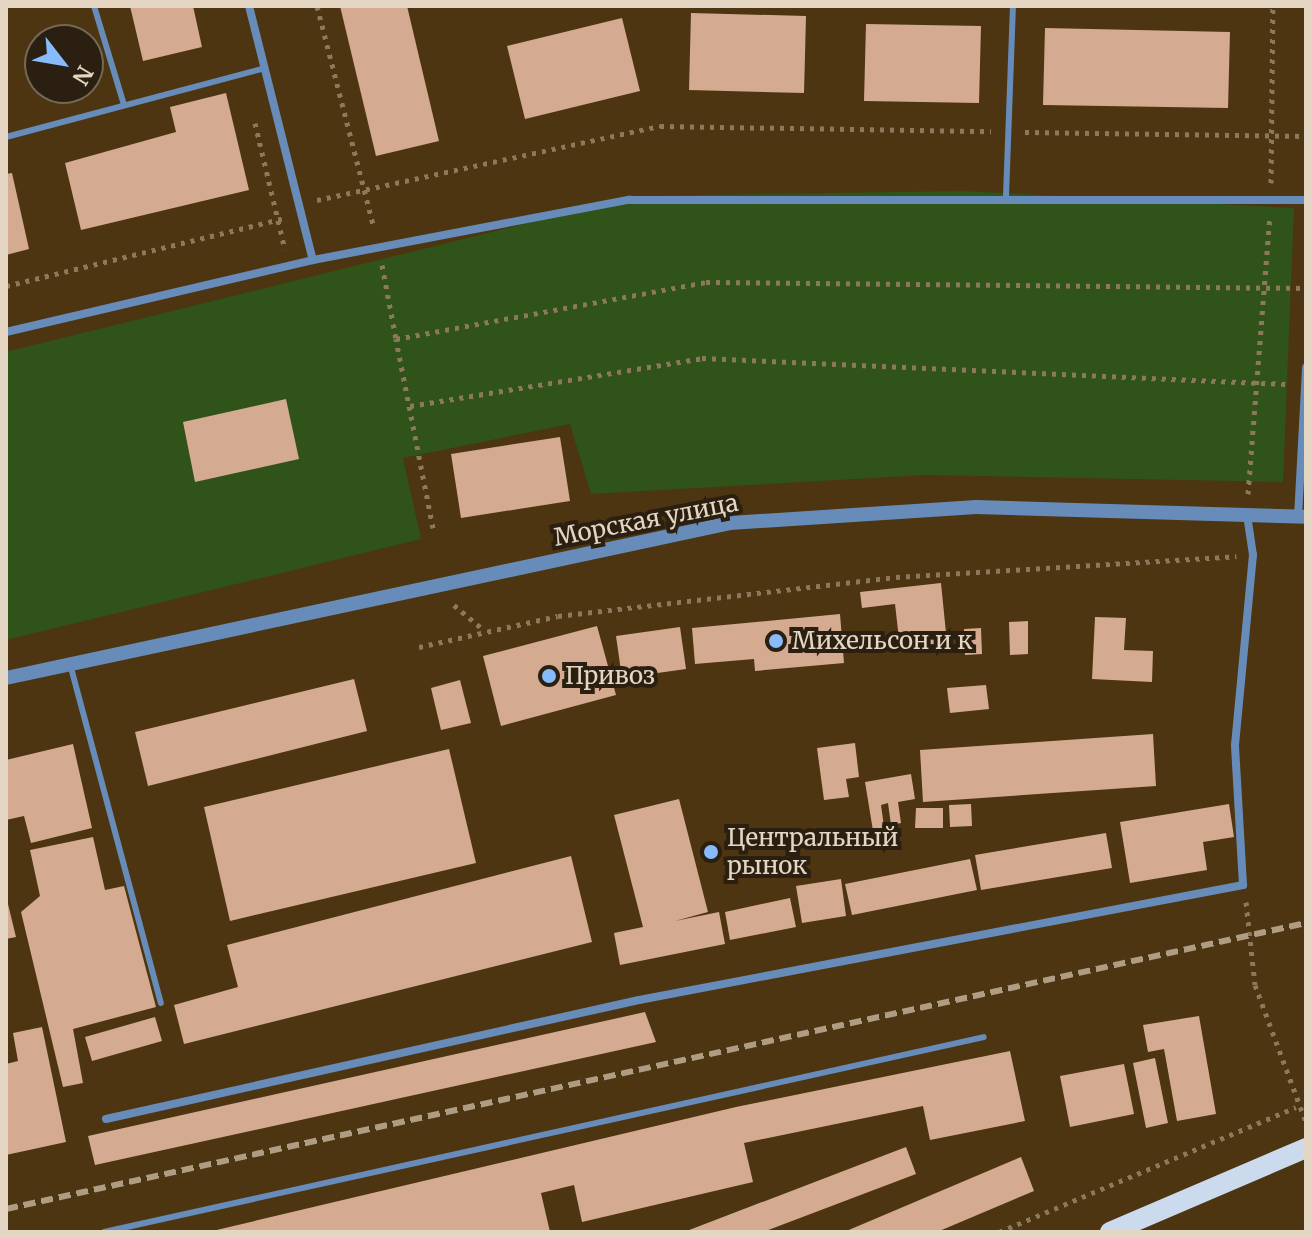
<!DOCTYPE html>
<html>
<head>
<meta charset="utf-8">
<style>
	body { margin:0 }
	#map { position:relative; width:1312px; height:1238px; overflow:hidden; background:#4c3510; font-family:Merriweather,serif }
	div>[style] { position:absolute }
	.green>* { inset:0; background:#305319 }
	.building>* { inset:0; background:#d4ab90 }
	.path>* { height:5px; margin-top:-2.5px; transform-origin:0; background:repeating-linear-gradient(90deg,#8c795b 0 4px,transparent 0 10px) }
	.service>* { height:6px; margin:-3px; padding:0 3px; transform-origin:3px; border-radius:3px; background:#678cba }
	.minor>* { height:8px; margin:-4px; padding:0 4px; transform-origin:4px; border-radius:4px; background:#678cba }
	.tertiary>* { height:14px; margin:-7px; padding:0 7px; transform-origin:7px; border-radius:7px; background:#678cba }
	.primary>* { height:20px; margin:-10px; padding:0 10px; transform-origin:10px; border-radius:10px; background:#cbdaed }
	.rail>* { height:6px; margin-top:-3px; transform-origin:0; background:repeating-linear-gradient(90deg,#ae9d83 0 12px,transparent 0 18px) }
	.dots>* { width:22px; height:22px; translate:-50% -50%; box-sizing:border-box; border:4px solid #2a1f10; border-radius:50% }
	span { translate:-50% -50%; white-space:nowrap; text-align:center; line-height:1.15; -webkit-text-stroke:8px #2a1f10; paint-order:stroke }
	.street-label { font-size:24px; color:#e4d6c2 }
	.poi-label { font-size:24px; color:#e4d6c2 }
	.left { translate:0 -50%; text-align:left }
	.frame { position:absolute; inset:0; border:8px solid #e4d6c2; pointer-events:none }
	.north { position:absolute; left:24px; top:24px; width:80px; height:80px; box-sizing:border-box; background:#2a1f10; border:2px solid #746857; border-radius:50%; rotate:121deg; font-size:22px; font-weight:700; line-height:32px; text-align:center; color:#e4d6c2 }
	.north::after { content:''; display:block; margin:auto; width:28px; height:36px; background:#88bbfc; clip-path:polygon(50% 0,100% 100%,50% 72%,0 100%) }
</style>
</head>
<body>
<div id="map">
	<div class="green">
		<i style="clip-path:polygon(963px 191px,1294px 208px,1283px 482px,925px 475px,591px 494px,570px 424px,403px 458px,421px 539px,6px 640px,6px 352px,638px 196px)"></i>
	</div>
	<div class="building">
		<i style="clip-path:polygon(130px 6px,193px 6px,202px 47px,143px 61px)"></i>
		<i style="clip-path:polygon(340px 6px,407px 6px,439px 141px,376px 156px)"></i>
		<i style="clip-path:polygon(691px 13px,806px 16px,804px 93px,689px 90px)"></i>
		<i style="clip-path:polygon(622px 18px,640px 91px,525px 119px,507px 46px)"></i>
		<i style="clip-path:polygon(866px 24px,981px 26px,979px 103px,864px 101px)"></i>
		<i style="clip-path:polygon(1045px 28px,1230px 32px,1228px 108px,1043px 105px)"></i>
		<i style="clip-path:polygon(226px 93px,249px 190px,81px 230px,65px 163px,176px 132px,170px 107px)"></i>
		<i style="clip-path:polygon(12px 173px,29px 249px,6px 255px,6px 174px)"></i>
		<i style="clip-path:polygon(286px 399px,299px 459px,195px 482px,183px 422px)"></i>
		<i style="clip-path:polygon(560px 437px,570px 501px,461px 518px,451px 454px)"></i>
		<i style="clip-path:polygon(941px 583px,947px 643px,900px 648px,895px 604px,862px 608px,860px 592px)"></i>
		<i style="clip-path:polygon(840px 614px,844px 663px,755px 671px,754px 659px,695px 664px,692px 628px)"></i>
		<i style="clip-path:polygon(1095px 617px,1126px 618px,1124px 650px,1153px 651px,1152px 682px,1092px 679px)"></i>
		<i style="clip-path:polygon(1028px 621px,1028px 654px,1010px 655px,1009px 622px)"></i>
		<i style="clip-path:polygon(597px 626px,616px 695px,501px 726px,483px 656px)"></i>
		<i style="clip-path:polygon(680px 627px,686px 669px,622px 678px,616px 636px)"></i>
		<i style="clip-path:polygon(981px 628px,982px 654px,965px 655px,964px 629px)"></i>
		<i style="clip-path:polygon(354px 679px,367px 731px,148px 786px,135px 732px)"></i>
		<i style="clip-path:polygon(460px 680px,471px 723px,441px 730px,431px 688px)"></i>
		<i style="clip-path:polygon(986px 685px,989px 709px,950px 713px,947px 688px)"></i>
		<i style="clip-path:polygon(1153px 734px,1156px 786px,923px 802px,920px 750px)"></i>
		<i style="clip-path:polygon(855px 743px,859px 777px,846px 779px,849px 797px,824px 800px,817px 748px)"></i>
		<i style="clip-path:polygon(73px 744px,92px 828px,31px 843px,24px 816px,6px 820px,6px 760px)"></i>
		<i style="clip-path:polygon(449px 749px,476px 863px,230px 921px,204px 807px)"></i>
		<i style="clip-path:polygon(911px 774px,915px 799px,898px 802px,901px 823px,891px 825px,888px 803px,881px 805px,886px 841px,875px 843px,865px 782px)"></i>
		<i style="clip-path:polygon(679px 799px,708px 912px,675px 921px,719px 912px,725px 944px,620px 965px,614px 933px,643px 927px,614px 815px)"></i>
		<i style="clip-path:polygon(971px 804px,972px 826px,950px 827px,949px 805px)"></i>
		<i style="clip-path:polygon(1229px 804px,1234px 837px,1203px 842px,1207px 870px,1130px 883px,1120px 822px)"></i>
		<i style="clip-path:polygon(916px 808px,943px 808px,943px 828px,915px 828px)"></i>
		<i style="clip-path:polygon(1106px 833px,1112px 868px,981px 890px,975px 855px)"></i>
		<i style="clip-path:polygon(93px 837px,105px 890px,124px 886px,156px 1007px,73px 1029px,83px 1083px,63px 1087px,21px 912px,40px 896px,30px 850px)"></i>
		<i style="clip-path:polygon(571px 856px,592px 942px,184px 1044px,174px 1005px,238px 987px,227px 945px)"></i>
		<i style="clip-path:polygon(970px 859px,977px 890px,852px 915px,845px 884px)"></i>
		<i style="clip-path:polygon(841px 879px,846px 916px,802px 923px,796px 886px)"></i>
		<i style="clip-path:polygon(6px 896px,16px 937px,6px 939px)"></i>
		<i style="clip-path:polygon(790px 898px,796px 927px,730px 940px,725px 912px)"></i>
		<i style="clip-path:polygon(645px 1012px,656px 1042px,95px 1165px,88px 1136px)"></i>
		<i style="clip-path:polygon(1199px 1016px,1216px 1114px,1177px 1121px,1164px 1049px,1148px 1052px,1143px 1025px)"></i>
		<i style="clip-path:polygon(155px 1017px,162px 1041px,92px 1061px,85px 1037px)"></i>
		<i style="clip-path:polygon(42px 1027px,66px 1142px,6px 1155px,6px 1064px,18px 1061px,13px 1033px)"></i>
		<i style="clip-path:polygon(1010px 1051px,1025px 1121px,930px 1140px,923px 1106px,744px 1143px,753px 1182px,582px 1222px,574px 1185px,541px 1193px,550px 1232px,208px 1232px,736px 1107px)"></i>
		<i style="clip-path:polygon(1155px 1058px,1168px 1123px,1146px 1128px,1133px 1063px)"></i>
		<i style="clip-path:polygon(1124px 1064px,1134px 1114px,1070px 1127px,1060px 1076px)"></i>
		<i style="clip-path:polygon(906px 1147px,916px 1174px,763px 1232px,684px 1232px)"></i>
		<i style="clip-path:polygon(1021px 1157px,1034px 1191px,937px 1232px,844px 1232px)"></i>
	</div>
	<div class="path">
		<i style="left:317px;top:6px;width:229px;rotate:75.6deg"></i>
		<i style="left:255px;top:123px;width:130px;rotate:76.7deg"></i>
		<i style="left:1025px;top:132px;width:281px;rotate:0.8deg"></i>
		<i style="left:1271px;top:183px;width:177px;rotate:-89.4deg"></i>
		<i style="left:317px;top:200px;width:351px;rotate:-12.2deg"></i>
		<i style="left:660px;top:126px;width:331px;rotate:0.9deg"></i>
		<i style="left:382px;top:265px;width:75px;rotate:79.3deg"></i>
		<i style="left:6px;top:286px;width:286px;rotate:-13.7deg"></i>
		<i style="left:410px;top:406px;width:296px;rotate:-9.3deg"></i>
		<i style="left:702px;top:358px;width:584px;rotate:2.55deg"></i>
		<i style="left:1248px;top:494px;width:279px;rotate:-85.5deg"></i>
		<i style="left:433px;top:528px;width:193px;rotate:-101.1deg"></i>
		<i style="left:396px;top:339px;width:315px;rotate:-10.4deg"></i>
		<i style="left:706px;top:282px;width:600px;rotate:0.57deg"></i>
		<i style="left:454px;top:605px;width:38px;rotate:40deg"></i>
		<i style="left:419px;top:647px;width:142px;rotate:-12.6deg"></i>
		<i style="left:558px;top:616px;width:340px;rotate:-6.6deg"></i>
		<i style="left:896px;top:577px;width:341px;rotate:-3.5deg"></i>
		<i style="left:1246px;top:902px;width:83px;rotate:83.8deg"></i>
		<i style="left:1255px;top:985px;width:146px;rotate:69.6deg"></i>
		<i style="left:999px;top:1232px;width:322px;rotate:-22.8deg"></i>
	</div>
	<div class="service">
		<i style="left:94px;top:6px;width:103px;rotate:73.1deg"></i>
		<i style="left:6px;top:137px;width:268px;rotate:-14.9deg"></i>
		<i style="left:1006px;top:196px;width:190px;rotate:-87.9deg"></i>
		<i style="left:70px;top:664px;width:351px;rotate:75deg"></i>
		<i style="left:104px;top:1232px;width:901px;rotate:-12.49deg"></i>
	</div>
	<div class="minor">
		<i style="left:249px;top:6px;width:262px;rotate:75.9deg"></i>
		<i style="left:6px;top:332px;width:315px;rotate:-13.2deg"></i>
		<i style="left:313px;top:260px;width:322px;rotate:-10.8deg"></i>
		<i style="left:629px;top:200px;width:677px"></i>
		<i style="left:1298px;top:517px;width:150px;rotate:-86.9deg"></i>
		<i style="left:106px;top:1119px;width:546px;rotate:-12.59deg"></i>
		<i style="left:639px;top:1000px;width:615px;rotate:-10.78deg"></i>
		<i style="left:1243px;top:885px;width:140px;rotate:-93.3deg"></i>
		<i style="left:1235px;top:745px;width:191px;rotate:-84.6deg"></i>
		<i style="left:1253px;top:555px;width:40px;rotate:-98.5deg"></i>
	</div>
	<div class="tertiary">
		<i style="left:6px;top:678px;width:740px;rotate:-12.08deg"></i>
		<i style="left:730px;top:523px;width:247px;rotate:-3.7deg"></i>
		<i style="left:976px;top:507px;width:330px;rotate:1.7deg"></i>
	</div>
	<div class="primary">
		<i style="left:1110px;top:1232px;width:213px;rotate:-23.2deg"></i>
	</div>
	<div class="rail">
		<i style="left:6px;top:1209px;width:1331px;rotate:-12.41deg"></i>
	</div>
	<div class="dots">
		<i style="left:776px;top:641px;background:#88bbfc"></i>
		<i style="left:549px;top:676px;background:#88bbfc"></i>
		<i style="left:711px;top:852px;background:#88bbfc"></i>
	</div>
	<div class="street-label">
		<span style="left:646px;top:520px;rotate:-11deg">Морская улица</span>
	</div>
	<div class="poi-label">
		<span class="left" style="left:792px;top:641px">Михельсон и к</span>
		<span class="left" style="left:565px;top:676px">Привоз</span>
		<span class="left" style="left:727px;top:852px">Центральный<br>рынок</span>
	</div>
	<div class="frame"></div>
	<div class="north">N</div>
</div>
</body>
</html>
